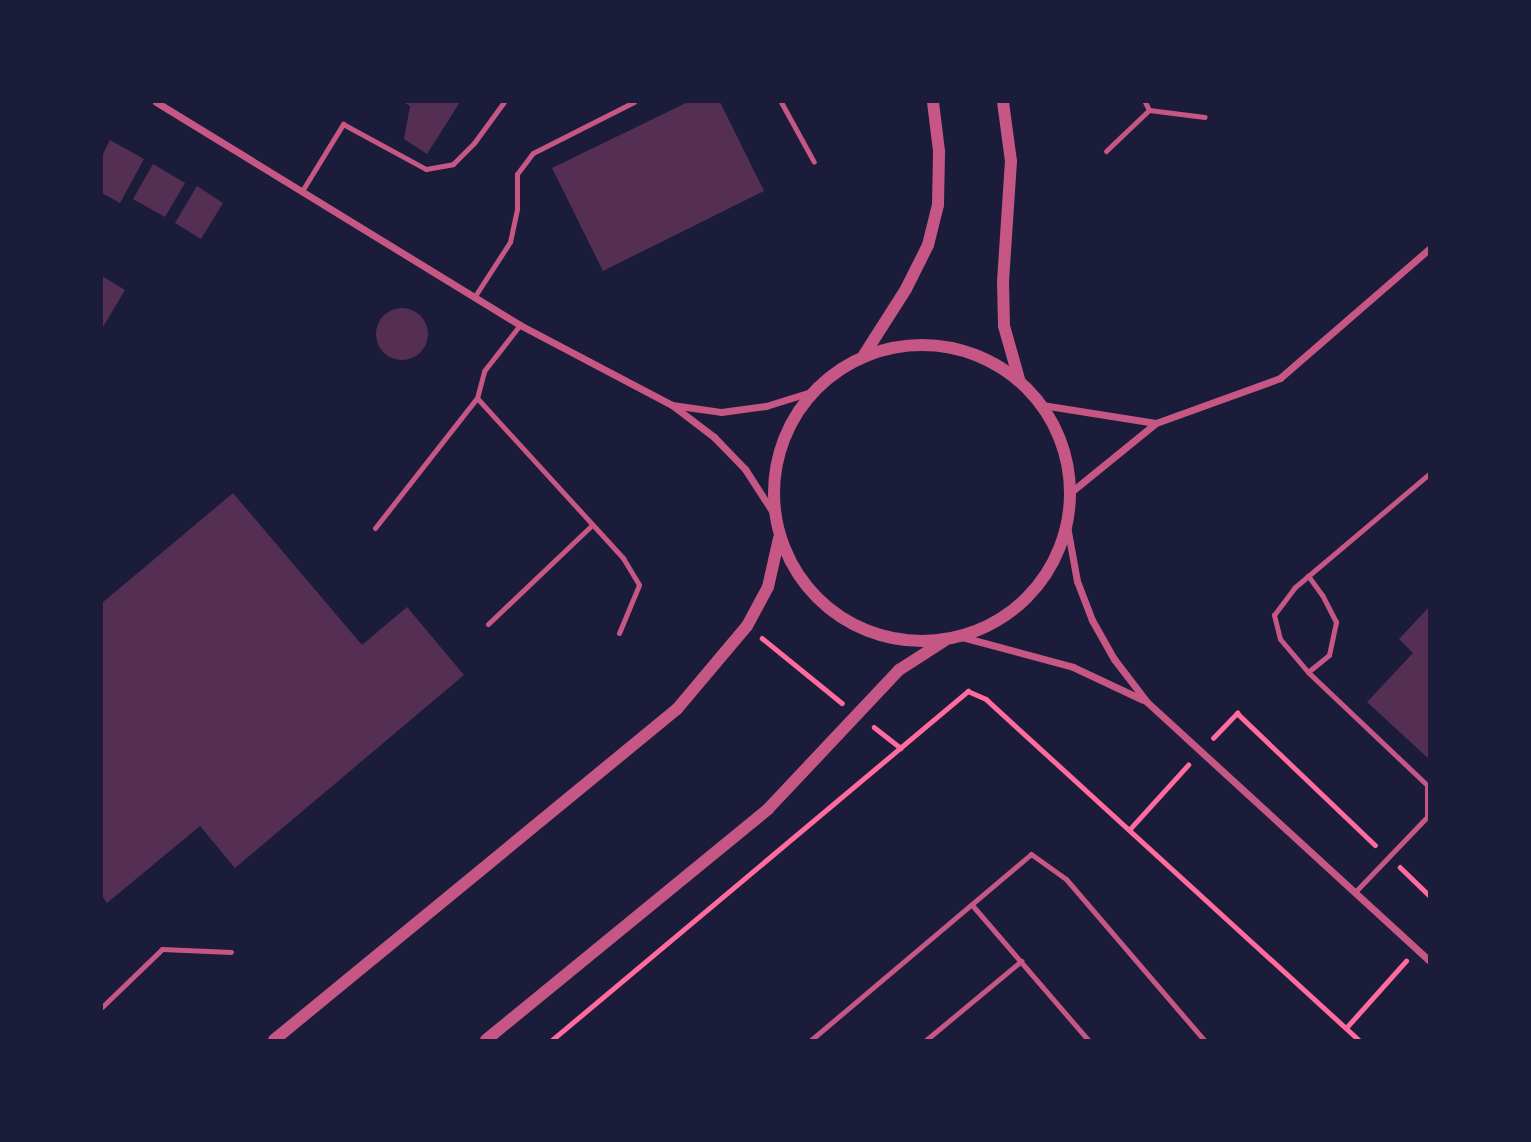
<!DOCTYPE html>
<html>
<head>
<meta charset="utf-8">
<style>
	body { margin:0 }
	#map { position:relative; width:1531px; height:1142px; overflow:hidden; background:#1b1b3a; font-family:Bitter,serif }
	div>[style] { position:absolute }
	.building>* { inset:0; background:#542f53 }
	.round { border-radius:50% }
	.path>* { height:4.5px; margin:-2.25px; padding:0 2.25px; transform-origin:2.25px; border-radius:2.25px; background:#ff6b9d }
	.service>* { height:5px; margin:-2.5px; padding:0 2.5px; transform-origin:2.5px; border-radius:2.5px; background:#c65784 }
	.minor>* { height:7px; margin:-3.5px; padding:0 3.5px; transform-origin:3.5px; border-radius:3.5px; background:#c65784 }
	.tertiary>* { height:12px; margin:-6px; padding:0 6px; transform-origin:6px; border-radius:6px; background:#c65784 }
	.tertiary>.ring { margin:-6px; padding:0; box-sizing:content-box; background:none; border:12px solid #c65784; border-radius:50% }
	span { translate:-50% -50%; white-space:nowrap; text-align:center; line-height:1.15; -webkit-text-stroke:7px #1b1b3a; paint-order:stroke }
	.frame { position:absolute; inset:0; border:103px solid #1b1b3a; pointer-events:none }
</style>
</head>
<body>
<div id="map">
	<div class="building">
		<i style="clip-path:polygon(403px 102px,460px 102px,427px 154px,404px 139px,410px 106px)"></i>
		<i style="clip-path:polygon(688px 102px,720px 102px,764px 191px,603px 271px,552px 168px)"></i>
		<i style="clip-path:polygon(110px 140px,144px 159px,120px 203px,102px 193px,102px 156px)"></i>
		<i style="clip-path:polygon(153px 164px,185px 183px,165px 217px,133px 199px)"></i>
		<i style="clip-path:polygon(197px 186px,223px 203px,201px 239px,175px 223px)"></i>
		<i style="clip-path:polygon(102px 276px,125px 290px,103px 327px,102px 326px)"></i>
		<i class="round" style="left:376px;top:308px;width:52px;height:52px"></i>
		<i style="clip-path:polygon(233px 493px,362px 645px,407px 607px,464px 675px,235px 868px,200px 826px,107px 903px,102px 896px,102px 603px)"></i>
		<i style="clip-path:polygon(1430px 606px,1430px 760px,1367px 702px,1413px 653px,1399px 639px)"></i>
	</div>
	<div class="path">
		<i style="left:762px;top:638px;width:103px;rotate:39.1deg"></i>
		<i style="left:874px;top:727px;width:34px;rotate:38deg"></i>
		<i style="left:1213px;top:738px;width:35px;rotate:-46deg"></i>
		<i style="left:1237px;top:713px;width:191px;rotate:43.7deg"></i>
		<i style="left:1129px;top:830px;width:88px;rotate:-47.8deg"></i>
		<i style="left:1400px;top:867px;width:42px;rotate:44deg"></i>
		<i style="left:1346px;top:1028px;width:90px;rotate:-48.2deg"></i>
		<i style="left:552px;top:1040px;width:543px;rotate:-39.99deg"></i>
		<i style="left:968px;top:691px;width:20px;rotate:24deg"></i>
		<i style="left:986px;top:699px;width:505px;rotate:42.43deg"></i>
	</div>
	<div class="service">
		<i style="left:781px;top:102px;width:68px;rotate:61.2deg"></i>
		<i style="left:1145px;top:102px;width:9px;rotate:63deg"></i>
		<i style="left:1149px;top:110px;width:56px;rotate:7.1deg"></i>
		<i style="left:1106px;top:151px;width:59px;rotate:-43.6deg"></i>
		<i style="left:302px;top:191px;width:79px;rotate:-58.5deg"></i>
		<i style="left:343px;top:124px;width:94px;rotate:28.5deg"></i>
		<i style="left:426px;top:169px;width:27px;rotate:-10deg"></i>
		<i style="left:453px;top:164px;width:30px;rotate:-45deg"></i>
		<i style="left:474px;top:143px;width:51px;rotate:-53.8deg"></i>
		<i style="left:475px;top:296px;width:64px;rotate:-57.1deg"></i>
		<i style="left:510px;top:242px;width:34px;rotate:-78deg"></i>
		<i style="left:517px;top:209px;width:35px;rotate:-90deg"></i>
		<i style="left:517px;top:174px;width:26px;rotate:-53deg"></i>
		<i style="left:533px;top:153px;width:113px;rotate:-26.8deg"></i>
		<i style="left:477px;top:398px;width:28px;rotate:-75deg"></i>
		<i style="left:484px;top:371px;width:58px;rotate:-52deg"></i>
		<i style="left:375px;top:528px;width:165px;rotate:-51.9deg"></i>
		<i style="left:477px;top:398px;width:217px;rotate:47.6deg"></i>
		<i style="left:623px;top:558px;width:31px;rotate:59deg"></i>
		<i style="left:639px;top:585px;width:52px;rotate:112.6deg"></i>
		<i style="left:488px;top:624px;width:144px;rotate:-43.6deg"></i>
		<i style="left:1308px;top:672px;width:27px;rotate:-39deg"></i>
		<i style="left:1329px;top:655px;width:34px;rotate:-78deg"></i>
		<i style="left:1336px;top:622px;width:30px;rotate:-117deg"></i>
		<i style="left:1322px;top:595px;width:24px;rotate:-126deg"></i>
		<i style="left:1355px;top:892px;width:104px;rotate:-46.2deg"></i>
		<i style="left:1427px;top:817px;width:32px;rotate:-90deg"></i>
		<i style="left:1427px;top:785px;width:164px;rotate:-136.5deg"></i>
		<i style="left:1308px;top:672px;width:43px;rotate:-130.3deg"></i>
		<i style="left:1280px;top:639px;width:25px;rotate:-104deg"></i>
		<i style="left:1274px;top:615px;width:34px;rotate:-53deg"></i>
		<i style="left:1294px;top:588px;width:178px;rotate:-40.2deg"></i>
		<i style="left:972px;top:905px;width:178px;rotate:49.3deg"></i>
		<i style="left:102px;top:1007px;width:83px;rotate:-44deg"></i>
		<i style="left:162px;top:949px;width:69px;rotate:2.5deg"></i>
		<i style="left:811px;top:1040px;width:288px;rotate:-40.2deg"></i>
		<i style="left:1031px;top:854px;width:43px;rotate:35.5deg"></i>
		<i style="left:1066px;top:879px;width:212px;rotate:49.4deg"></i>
		<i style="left:926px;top:1040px;width:124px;rotate:-39.7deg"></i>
	</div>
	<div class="minor">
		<i style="left:156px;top:102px;width:427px;rotate:31.5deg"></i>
		<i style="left:520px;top:325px;width:172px;rotate:27.8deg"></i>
		<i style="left:672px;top:405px;width:53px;rotate:37.3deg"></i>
		<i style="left:714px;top:437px;width:45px;rotate:45.9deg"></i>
		<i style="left:745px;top:469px;width:54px;rotate:57.2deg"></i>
		<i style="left:672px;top:405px;width:49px;rotate:8.1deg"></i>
		<i style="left:721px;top:412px;width:45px;rotate:-7.6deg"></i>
		<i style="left:766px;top:406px;width:47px;rotate:-17.3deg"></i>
		<i style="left:1042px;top:405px;width:115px;rotate:9deg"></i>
		<i style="left:1071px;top:492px;width:109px;rotate:-39.1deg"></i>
		<i style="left:1156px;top:423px;width:132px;rotate:-19.9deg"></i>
		<i style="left:1280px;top:378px;width:198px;rotate:-40.9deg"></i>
		<i style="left:1067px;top:526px;width:56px;rotate:79.7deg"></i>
		<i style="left:1077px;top:581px;width:42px;rotate:69deg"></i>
		<i style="left:1092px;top:620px;width:45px;rotate:60.6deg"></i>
		<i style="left:1114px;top:659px;width:54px;rotate:52.5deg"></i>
		<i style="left:1147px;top:702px;width:384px;rotate:42.5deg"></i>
		<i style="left:962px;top:637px;width:115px;rotate:15.1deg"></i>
		<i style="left:1073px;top:667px;width:77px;rotate:25.2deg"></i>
	</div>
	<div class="tertiary">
		<i style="left:1003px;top:102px;width:60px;rotate:82.3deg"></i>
		<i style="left:1011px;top:161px;width:120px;rotate:93.8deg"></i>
		<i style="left:1003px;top:281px;width:45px;rotate:88.7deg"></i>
		<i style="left:1004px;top:326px;width:55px;rotate:74.2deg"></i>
		<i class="ring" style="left:774px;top:345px;width:284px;height:284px"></i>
		<i style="left:864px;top:355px;width:78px;rotate:-57.5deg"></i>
		<i style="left:906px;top:289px;width:49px;rotate:-63.4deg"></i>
		<i style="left:928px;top:245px;width:41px;rotate:-76deg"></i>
		<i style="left:938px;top:205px;width:54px;rotate:-88.9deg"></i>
		<i style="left:939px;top:151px;width:49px;rotate:-97deg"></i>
		<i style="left:274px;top:1040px;width:522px;rotate:-39.4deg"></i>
		<i style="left:677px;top:709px;width:109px;rotate:-49.9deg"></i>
		<i style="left:747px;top:626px;width:44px;rotate:-61.7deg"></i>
		<i style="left:768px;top:587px;width:50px;rotate:-77.3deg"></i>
		<i style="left:486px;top:1040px;width:365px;rotate:-39.3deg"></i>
		<i style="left:768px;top:809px;width:191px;rotate:-46.7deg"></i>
		<i style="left:899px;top:670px;width:54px;rotate:-32.8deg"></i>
	</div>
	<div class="frame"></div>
</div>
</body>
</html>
